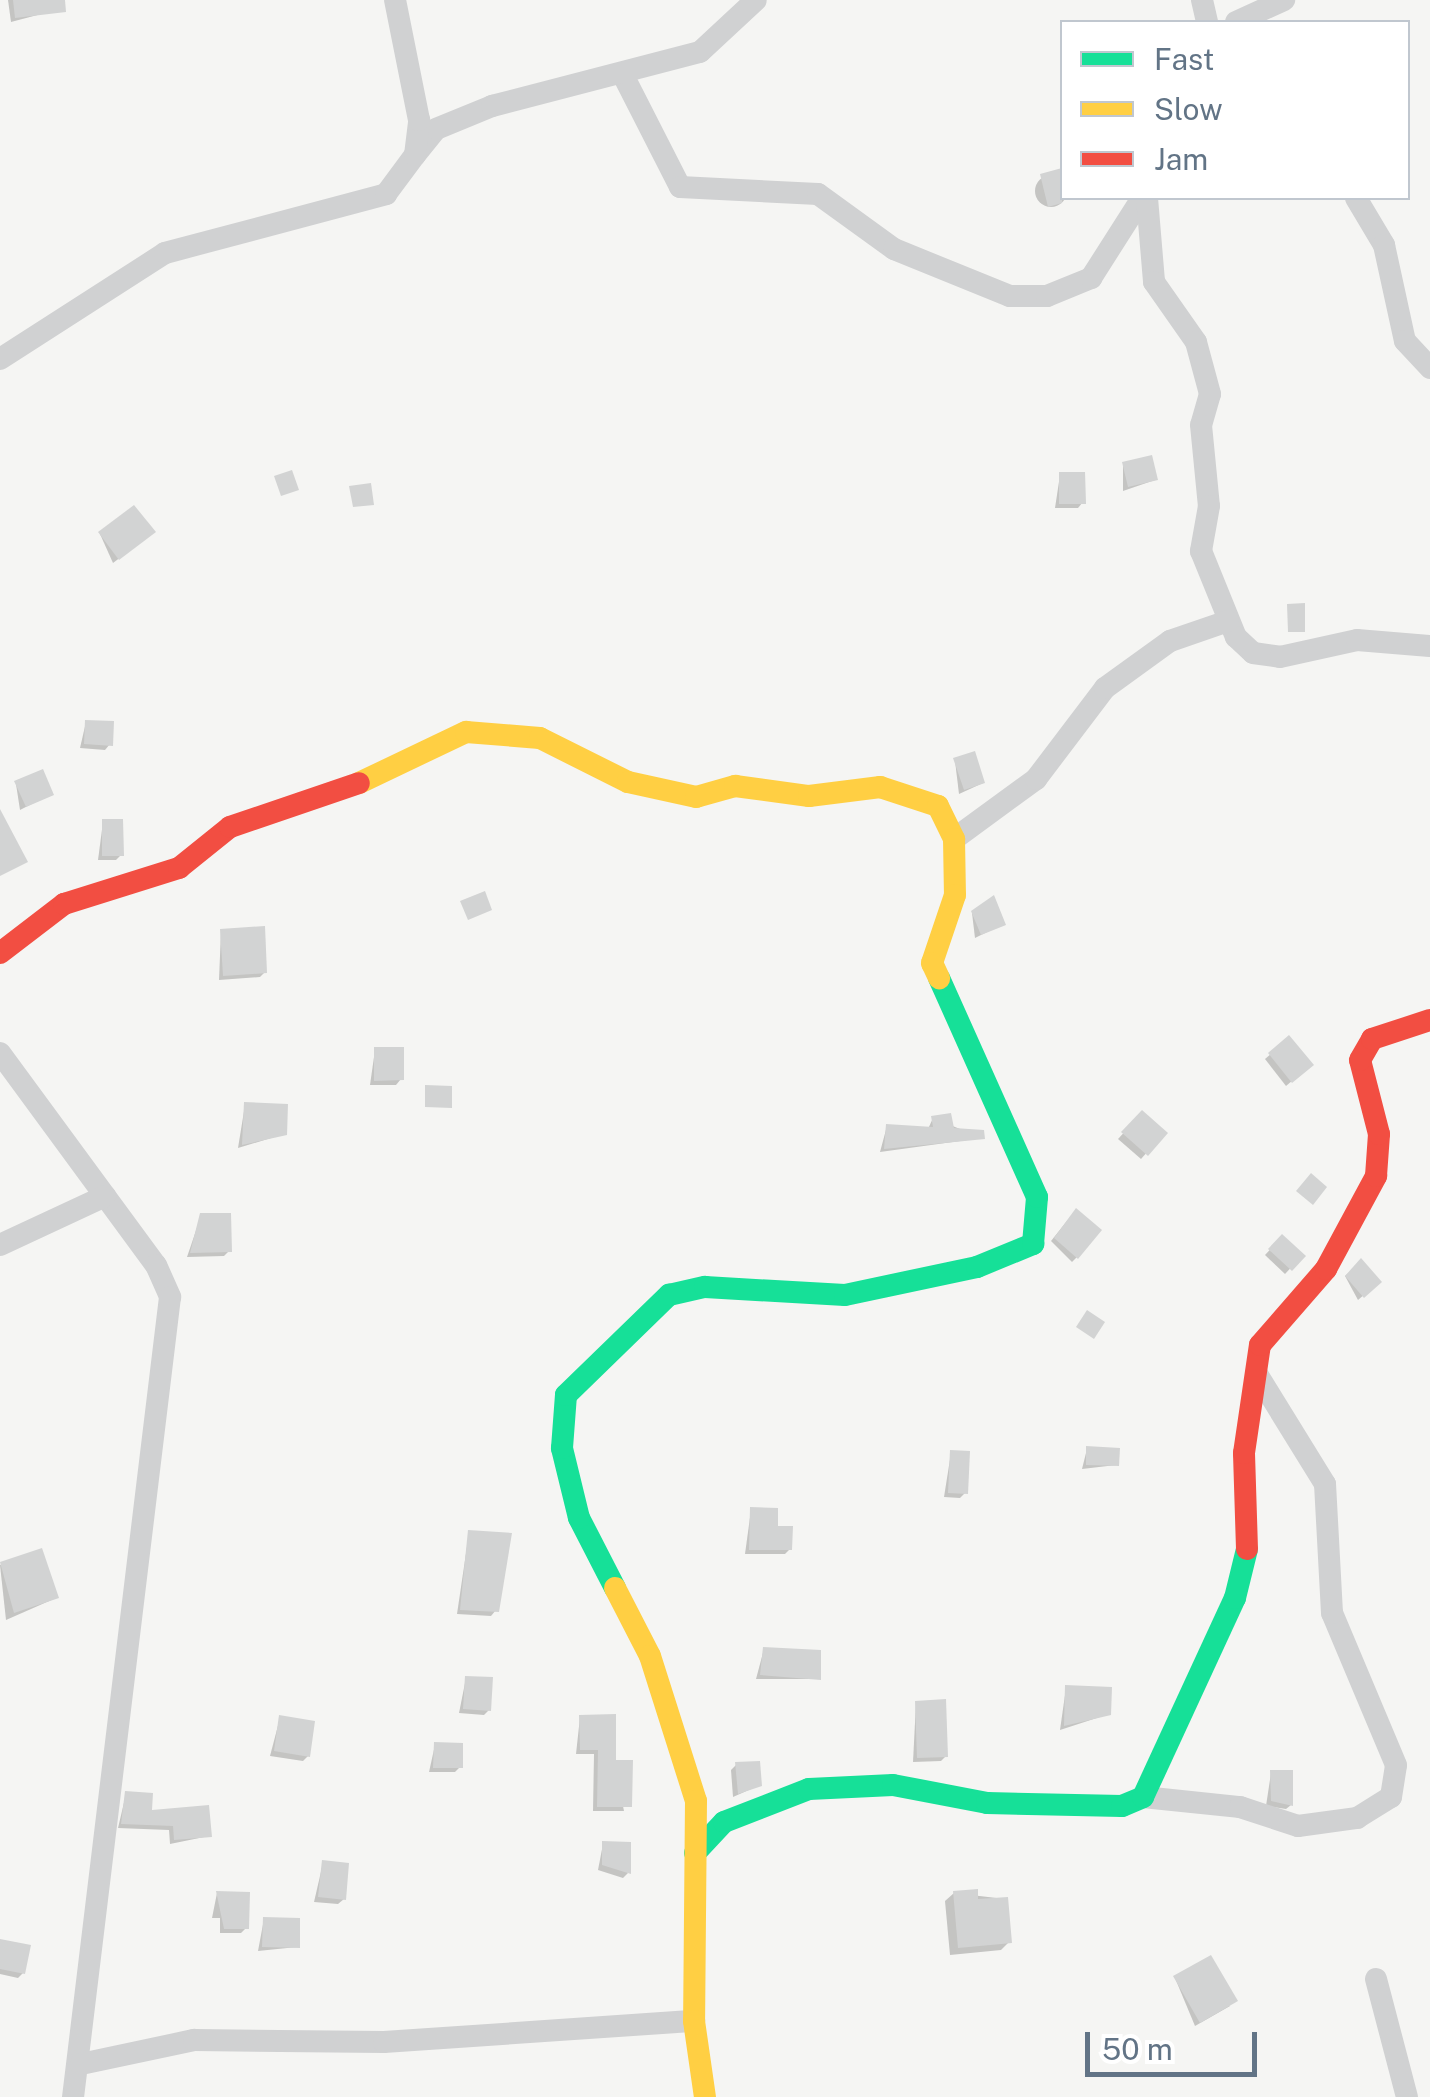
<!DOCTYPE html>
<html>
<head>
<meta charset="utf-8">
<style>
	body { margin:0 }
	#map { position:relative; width:1430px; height:2097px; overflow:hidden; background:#f5f5f3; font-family:"Public Sans",sans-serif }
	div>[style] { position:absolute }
	.shadow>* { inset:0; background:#0003 }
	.round { border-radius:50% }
	.building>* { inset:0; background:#d2d3d3 }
	.street>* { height:22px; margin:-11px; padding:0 11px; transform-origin:11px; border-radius:11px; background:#d0d1d2 }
	.fast>* { height:22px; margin:-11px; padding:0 11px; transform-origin:11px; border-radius:11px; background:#16e098 }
	.slow>* { height:22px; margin:-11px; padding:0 11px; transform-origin:11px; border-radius:11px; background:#ffcf43 }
	.jam>* { height:22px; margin:-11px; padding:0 11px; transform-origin:11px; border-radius:11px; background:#f24e42 }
	span { translate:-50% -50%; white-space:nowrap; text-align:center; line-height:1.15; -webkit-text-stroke:10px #fff; paint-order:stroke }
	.legend { position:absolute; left:1060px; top:20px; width:350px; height:180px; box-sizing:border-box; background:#fff; border:2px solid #c0c7cf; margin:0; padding:12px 18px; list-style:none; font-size:30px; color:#627486 }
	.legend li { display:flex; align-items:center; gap:20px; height:50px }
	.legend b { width:50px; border:2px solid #c0c7cf }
	.scale { position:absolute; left:1085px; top:2032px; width:172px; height:45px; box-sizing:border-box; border:5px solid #627486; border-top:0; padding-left:12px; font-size:30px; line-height:35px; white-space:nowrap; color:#627486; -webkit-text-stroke:8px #fff; paint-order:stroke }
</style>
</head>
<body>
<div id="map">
	<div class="shadow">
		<i style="clip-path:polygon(8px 0,44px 0,45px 13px,11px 22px)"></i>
		<i class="round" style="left:1035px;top:175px;width:32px;height:32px"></i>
		<i style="clip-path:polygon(1123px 464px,1155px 480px,1123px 491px)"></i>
		<i style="clip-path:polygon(1060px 475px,1083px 502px,1078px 508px,1055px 508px)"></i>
		<i style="clip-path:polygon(100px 534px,147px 537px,113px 563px)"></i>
		<i style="clip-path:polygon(86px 722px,110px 744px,105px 750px,80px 748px)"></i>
		<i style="clip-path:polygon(955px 761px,983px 783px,959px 794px)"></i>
		<i style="clip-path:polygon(16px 784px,51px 794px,20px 810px)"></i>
		<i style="clip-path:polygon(103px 822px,121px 855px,116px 860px,98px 860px)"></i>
		<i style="clip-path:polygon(972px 913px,1003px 924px,975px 938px)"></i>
		<i style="clip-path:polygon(221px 931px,265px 972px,260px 977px,219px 980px)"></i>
		<i style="clip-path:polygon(1289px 1038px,1306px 1069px,1286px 1086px,1265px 1059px)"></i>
		<i style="clip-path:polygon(375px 1050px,401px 1079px,396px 1085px,370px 1085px)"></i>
		<i style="clip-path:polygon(245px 1105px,284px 1134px,238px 1148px)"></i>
		<i style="clip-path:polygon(1142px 1113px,1164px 1133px,1141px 1159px,1118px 1139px)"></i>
		<i style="clip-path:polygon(933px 1118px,982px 1138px,880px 1152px,887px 1126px,928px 1129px)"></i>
		<i style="clip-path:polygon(201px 1216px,229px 1251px,224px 1256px,187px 1257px)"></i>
		<i style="clip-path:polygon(1071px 1216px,1077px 1257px,1072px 1262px,1051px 1241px)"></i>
		<i style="clip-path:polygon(1282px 1237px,1302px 1256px,1285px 1274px,1265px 1255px)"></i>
		<i style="clip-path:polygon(1361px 1262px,1379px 1282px,1358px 1300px,1345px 1276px)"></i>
		<i style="clip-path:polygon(1087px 1449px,1116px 1465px,1082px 1469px)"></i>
		<i style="clip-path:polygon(951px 1453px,965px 1493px,960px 1498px,944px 1497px)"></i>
		<i style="clip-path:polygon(751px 1510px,790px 1549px,785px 1554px,745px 1554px)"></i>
		<i style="clip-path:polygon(469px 1533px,496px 1610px,491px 1616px,457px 1614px)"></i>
		<i style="clip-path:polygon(40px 1551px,56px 1598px,6px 1620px,0 1565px)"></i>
		<i style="clip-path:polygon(764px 1649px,819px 1679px,756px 1679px)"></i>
		<i style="clip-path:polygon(466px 1678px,489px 1710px,484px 1715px,459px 1713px)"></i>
		<i style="clip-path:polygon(1066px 1688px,1109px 1714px,1060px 1730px)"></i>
		<i style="clip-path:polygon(916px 1703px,946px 1756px,941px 1761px,913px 1762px)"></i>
		<i style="clip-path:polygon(580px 1717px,614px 1762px,624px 1811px,593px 1811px,594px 1754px,576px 1754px)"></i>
		<i style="clip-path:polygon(280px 1718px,308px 1756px,303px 1761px,270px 1756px)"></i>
		<i style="clip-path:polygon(435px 1745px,460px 1767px,455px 1772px,429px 1772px)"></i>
		<i style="clip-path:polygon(736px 1765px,760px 1785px,733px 1797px,731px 1770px)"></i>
		<i style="clip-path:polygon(1271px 1773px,1291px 1805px,1286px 1809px,1266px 1806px)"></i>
		<i style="clip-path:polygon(126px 1794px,149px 1812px,209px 1836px,170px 1844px,169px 1830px,118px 1828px)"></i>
		<i style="clip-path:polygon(603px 1844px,628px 1873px,623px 1878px,598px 1870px)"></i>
		<i style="clip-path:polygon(323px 1863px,344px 1899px,338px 1904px,314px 1902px)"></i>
		<i style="clip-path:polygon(217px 1893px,246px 1928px,241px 1933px,220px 1933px,220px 1918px,212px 1918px)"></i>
		<i style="clip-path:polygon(954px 1893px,1005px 1899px,1009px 1942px,1001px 1950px,950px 1955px,945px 1901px)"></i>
		<i style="clip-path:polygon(264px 1919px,297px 1947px,258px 1951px)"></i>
		<i style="clip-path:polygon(0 1942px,23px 1973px,18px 1978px,0 1974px)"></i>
		<i style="clip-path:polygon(1175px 1978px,1230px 2006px,1195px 2026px)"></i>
	</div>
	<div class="building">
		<i style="clip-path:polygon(13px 0,65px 0,66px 12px,15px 18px)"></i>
		<i style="clip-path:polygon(1062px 168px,1062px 203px,1048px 207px,1040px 174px)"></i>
		<i style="clip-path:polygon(1152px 455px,1158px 480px,1128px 487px,1122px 462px)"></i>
		<i style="clip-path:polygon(292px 470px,299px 490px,281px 496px,274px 476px)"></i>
		<i style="clip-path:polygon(1059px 472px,1085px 472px,1086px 504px,1059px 504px)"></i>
		<i style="clip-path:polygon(371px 483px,374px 505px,353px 507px,349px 486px)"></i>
		<i style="clip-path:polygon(134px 505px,156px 532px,119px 560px,98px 532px)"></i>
		<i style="clip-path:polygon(1305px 603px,1305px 632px,1288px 632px,1287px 604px)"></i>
		<i style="clip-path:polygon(85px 720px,114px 721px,113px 746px,84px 744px)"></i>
		<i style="clip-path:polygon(975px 751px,985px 783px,964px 790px,953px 758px)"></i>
		<i style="clip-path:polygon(43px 769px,54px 795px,26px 807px,14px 781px)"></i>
		<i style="clip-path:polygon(0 809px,28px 862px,0 876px)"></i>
		<i style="clip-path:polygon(102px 819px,123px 819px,124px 856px,102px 856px)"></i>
		<i style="clip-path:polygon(485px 891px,492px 910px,468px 920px,460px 901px)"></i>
		<i style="clip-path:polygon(994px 895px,1006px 925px,981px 935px,971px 911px)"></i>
		<i style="clip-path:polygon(265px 926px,267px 973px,223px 976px,220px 929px)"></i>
		<i style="clip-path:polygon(1289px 1035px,1314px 1065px,1292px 1083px,1268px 1053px)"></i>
		<i style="clip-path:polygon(374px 1047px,404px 1047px,404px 1080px,374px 1081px)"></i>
		<i style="clip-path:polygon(425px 1085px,452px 1086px,452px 1108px,425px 1107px)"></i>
		<i style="clip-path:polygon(244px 1102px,288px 1104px,287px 1135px,242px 1145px)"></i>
		<i style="clip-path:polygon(1142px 1110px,1168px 1133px,1148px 1156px,1121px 1132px)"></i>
		<i style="clip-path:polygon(951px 1113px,954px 1128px,984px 1130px,985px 1139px,884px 1149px,886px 1124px,933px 1127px,931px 1116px)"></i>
		<i style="clip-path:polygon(1311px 1173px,1327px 1187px,1313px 1205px,1296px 1191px)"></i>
		<i style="clip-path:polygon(1076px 1208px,1102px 1230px,1078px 1259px,1054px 1238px)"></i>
		<i style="clip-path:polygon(200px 1213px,231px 1213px,232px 1252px,190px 1253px)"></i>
		<i style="clip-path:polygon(1282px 1234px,1306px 1256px,1292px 1271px,1268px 1249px)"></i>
		<i style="clip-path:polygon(1361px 1258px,1382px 1282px,1364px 1298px,1345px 1276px)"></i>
		<i style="clip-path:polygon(1087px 1310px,1105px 1322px,1094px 1339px,1076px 1327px)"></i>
		<i style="clip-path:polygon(1086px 1446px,1120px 1448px,1119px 1466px,1086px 1465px)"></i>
		<i style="clip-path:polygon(950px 1450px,970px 1451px,968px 1494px,948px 1493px)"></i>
		<i style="clip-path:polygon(750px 1507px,778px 1508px,778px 1526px,793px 1526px,792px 1550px,749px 1550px)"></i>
		<i style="clip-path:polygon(468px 1530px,512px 1533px,499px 1612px,460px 1610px)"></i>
		<i style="clip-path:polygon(42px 1548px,59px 1598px,14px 1613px,0 1562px)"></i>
		<i style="clip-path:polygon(763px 1647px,821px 1650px,821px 1680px,760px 1675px)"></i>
		<i style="clip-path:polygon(465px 1676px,493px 1677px,491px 1711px,463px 1709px)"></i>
		<i style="clip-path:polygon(1065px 1685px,1112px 1687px,1111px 1715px,1064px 1726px)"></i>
		<i style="clip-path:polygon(946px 1699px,948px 1757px,917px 1758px,915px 1701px)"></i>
		<i style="clip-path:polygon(616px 1714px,616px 1760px,633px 1760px,632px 1807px,597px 1807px,598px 1750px,580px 1750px,579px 1715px)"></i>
		<i style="clip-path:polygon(279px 1715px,315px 1721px,310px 1757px,274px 1751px)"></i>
		<i style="clip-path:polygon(434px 1742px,463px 1743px,463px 1768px,433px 1768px)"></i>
		<i style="clip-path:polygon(760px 1761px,762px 1786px,738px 1794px,735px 1762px)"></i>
		<i style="clip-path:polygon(1270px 1770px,1293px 1770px,1293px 1806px,1271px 1801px)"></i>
		<i style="clip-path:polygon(125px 1791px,153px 1793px,152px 1810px,209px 1805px,212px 1837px,174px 1840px,173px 1826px,121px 1824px)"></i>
		<i style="clip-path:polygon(602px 1841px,631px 1842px,631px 1874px,602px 1865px)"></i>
		<i style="clip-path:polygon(322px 1860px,349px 1863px,346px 1900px,318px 1897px)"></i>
		<i style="clip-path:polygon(978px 1889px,978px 1899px,1008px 1897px,1012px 1943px,958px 1948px,953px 1891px)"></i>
		<i style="clip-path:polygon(216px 1891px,250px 1892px,249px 1929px,224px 1929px)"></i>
		<i style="clip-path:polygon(263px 1917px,300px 1918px,300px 1948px,262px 1947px)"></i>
		<i style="clip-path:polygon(0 1939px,31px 1945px,25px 1974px,0 1969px)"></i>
		<i style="clip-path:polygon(1211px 1955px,1238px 2001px,1200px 2023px,1173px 1976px)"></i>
	</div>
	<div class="street">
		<i style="left:1202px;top:0;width:23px;rotate:77deg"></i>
		<i style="left:1236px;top:22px;width:53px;rotate:-24.6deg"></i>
		<i style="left:622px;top:73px;width:128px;rotate:63deg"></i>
		<i style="left:680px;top:187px;width:138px;rotate:2.9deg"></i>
		<i style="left:818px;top:194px;width:94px;rotate:35.9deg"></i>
		<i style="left:894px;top:249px;width:125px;rotate:22.1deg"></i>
		<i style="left:1010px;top:296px;width:37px"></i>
		<i style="left:1047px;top:296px;width:48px;rotate:-22.2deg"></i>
		<i style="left:1091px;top:278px;width:95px;rotate:-57.5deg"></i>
		<i style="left:415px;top:155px;width:33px;rotate:-51deg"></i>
		<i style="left:436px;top:129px;width:61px;rotate:-22.3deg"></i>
		<i style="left:492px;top:106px;width:215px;rotate:-14.6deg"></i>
		<i style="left:700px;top:52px;width:76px;rotate:-42.9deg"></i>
		<i style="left:1147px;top:198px;width:84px;rotate:85.2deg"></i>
		<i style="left:1154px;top:282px;width:73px;rotate:55deg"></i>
		<i style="left:1196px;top:342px;width:54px;rotate:74.9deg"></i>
		<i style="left:1210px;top:394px;width:32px;rotate:106deg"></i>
		<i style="left:1201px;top:425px;width:81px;rotate:84.4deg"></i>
		<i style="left:1209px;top:506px;width:46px;rotate:100.1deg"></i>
		<i style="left:1201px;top:551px;width:93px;rotate:67.9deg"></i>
		<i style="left:1236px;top:637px;width:23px;rotate:43deg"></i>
		<i style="left:1253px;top:653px;width:27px;rotate:8deg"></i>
		<i style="left:1280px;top:657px;width:79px;rotate:-12.4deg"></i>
		<i style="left:1357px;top:640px;width:73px;rotate:4.7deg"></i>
		<i style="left:1356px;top:198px;width:55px;rotate:59.2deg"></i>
		<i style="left:1384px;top:245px;width:98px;rotate:77.7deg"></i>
		<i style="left:1405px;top:341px;width:37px;rotate:47deg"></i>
		<i style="left:0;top:359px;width:196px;rotate:-32.7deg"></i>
		<i style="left:165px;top:253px;width:229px;rotate:-14.9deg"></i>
		<i style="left:386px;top:194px;width:49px;rotate:-53.4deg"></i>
		<i style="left:415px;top:155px;width:35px;rotate:-83deg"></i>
		<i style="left:419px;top:120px;width:122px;rotate:-101.3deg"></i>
		<i style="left:954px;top:839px;width:102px;rotate:-36.2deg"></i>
		<i style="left:1036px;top:779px;width:114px;rotate:-52.8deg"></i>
		<i style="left:1105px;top:688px;width:80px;rotate:-35.9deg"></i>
		<i style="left:1170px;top:641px;width:61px;rotate:-19deg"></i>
		<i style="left:0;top:1053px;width:263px;rotate:53.7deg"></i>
		<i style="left:156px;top:1265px;width:35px;rotate:66deg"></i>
		<i style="left:170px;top:1297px;width:806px;rotate:96.91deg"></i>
		<i style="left:0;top:1245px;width:116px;rotate:-25deg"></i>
		<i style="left:1143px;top:1797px;width:98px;rotate:5.9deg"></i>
		<i style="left:1240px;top:1807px;width:61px;rotate:18.1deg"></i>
		<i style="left:1298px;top:1826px;width:60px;rotate:-7.7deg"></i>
		<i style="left:1357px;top:1818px;width:40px;rotate:-32deg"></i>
		<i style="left:1391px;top:1797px;width:32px;rotate:-81deg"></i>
		<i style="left:1396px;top:1765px;width:165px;rotate:-112.8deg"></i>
		<i style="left:1332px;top:1613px;width:129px;rotate:-93.1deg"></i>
		<i style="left:1325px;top:1484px;width:129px;rotate:-121.7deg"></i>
		<i style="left:1376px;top:1979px;width:122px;rotate:75.3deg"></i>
		<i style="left:81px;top:2064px;width:116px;rotate:-12deg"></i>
		<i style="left:194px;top:2040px;width:190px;rotate:0.6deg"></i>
		<i style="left:384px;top:2042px;width:311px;rotate:-3.9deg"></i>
	</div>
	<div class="fast">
		<i style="left:615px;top:1588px;width:79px;rotate:-117.2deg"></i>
		<i style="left:579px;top:1518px;width:72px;rotate:-103.7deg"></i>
		<i style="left:562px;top:1448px;width:53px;rotate:-85.7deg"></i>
		<i style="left:566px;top:1395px;width:144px;rotate:-44.2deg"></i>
		<i style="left:669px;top:1295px;width:37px;rotate:-13deg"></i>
		<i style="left:705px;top:1287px;width:140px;rotate:3.3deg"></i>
		<i style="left:845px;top:1295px;width:135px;rotate:-12deg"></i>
		<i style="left:977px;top:1267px;width:61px;rotate:-22.3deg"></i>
		<i style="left:1033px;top:1244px;width:47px;rotate:-85.1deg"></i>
		<i style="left:1037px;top:1197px;width:240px;rotate:-114.1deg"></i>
		<i style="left:695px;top:1853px;width:42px;rotate:-46.9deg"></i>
		<i style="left:724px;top:1822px;width:91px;rotate:-21.2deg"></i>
		<i style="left:809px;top:1789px;width:84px;rotate:-2.7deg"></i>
		<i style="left:893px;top:1785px;width:96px;rotate:10.8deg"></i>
		<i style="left:987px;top:1803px;width:135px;rotate:1.3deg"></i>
		<i style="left:1122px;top:1806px;width:23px;rotate:-23deg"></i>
		<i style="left:1143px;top:1797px;width:219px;rotate:-65.2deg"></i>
		<i style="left:1235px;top:1598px;width:50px;rotate:-76.2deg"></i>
	</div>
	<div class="slow">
		<i style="left:359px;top:783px;width:119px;rotate:-25.5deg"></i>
		<i style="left:466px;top:732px;width:74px;rotate:4.6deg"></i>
		<i style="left:540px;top:738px;width:98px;rotate:26.6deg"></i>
		<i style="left:628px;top:782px;width:70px;rotate:12.4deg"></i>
		<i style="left:696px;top:797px;width:41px;rotate:-15.8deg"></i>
		<i style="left:735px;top:786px;width:75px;rotate:7.7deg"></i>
		<i style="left:809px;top:796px;width:72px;rotate:-7.2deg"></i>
		<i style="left:880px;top:787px;width:61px;rotate:18.1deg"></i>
		<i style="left:938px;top:806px;width:37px;rotate:64deg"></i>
		<i style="left:954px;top:839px;width:56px;rotate:89deg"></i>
		<i style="left:955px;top:895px;width:72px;rotate:108.7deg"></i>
		<i style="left:932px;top:963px;width:17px;rotate:65deg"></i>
		<i style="left:615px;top:1588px;width:76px;rotate:62.8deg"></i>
		<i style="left:650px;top:1656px;width:152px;rotate:72.4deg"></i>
		<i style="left:696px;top:1801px;width:220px;rotate:90.5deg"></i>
		<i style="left:694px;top:2021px;width:77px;rotate:81.8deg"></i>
	</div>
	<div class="jam">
		<i style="left:0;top:953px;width:81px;rotate:-37.4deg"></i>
		<i style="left:64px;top:904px;width:121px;rotate:-17.4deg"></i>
		<i style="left:179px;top:868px;width:65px;rotate:-38.8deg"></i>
		<i style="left:230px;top:827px;width:136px;rotate:-18.8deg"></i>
		<i style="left:1247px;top:1549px;width:96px;rotate:-91.8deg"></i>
		<i style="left:1244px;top:1453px;width:109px;rotate:-81.6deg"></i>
		<i style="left:1260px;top:1345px;width:101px;rotate:-49deg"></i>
		<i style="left:1326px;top:1269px;width:106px;rotate:-61.7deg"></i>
		<i style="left:1376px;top:1176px;width:42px;rotate:-85.9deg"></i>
		<i style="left:1379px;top:1134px;width:76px;rotate:-104.4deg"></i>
		<i style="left:1360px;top:1060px;width:24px;rotate:-60deg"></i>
		<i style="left:1372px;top:1039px;width:61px;rotate:-18.1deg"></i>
	</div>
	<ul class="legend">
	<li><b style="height:12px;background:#16e098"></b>Fast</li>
	<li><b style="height:12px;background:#ffcf43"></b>Slow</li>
	<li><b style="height:12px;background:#f24e42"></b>Jam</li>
	</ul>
	<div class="scale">50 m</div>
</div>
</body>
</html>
